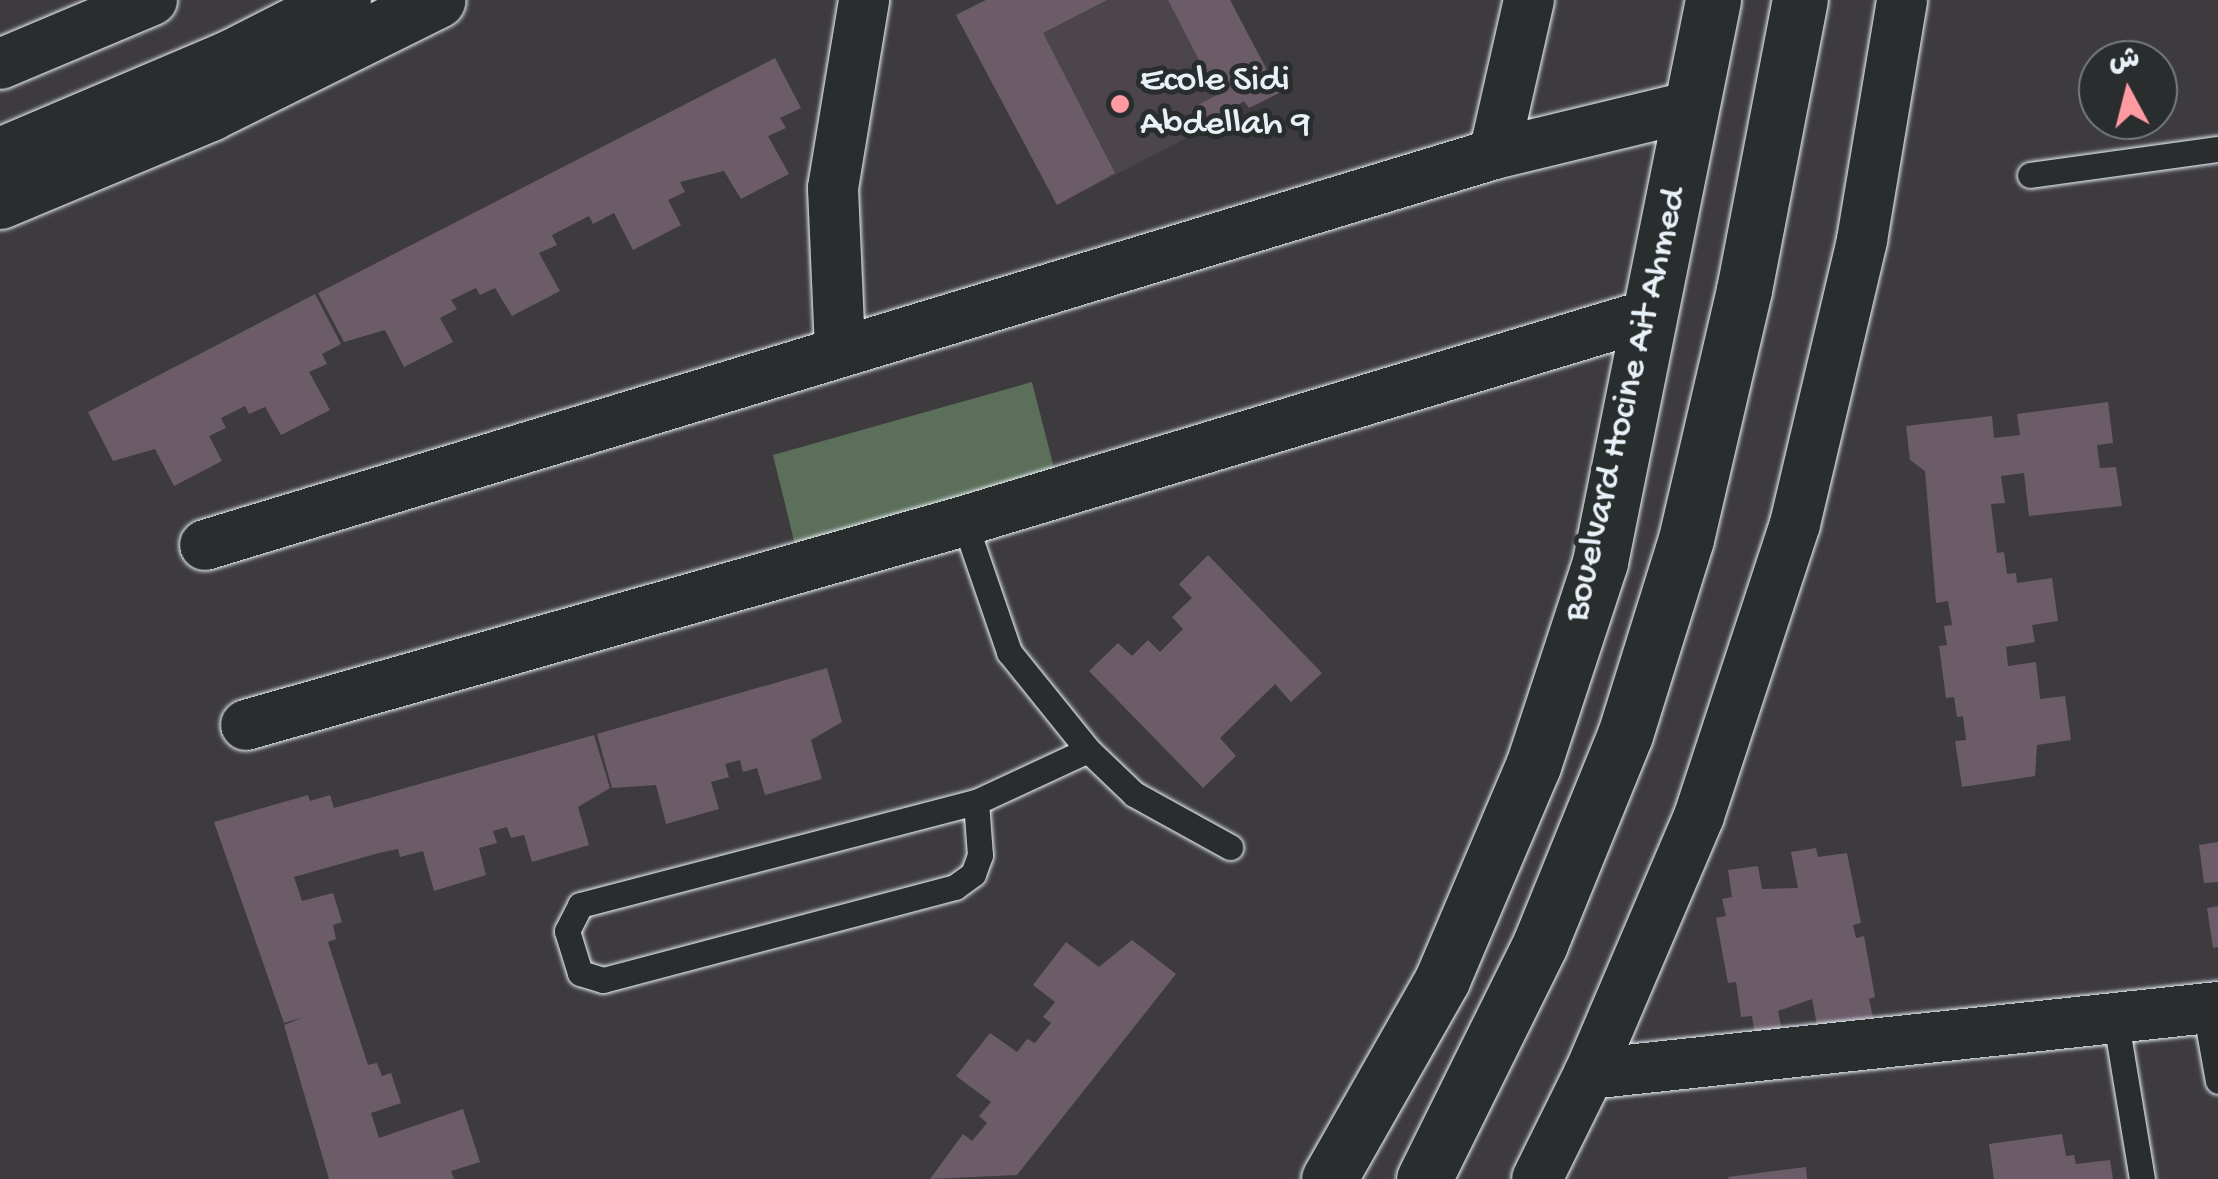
<!DOCTYPE html>
<html>
<head>
<meta charset="utf-8">
<style>
	body { margin:0 }
	#map { position:relative; width:2218px; height:1179px; overflow:hidden; background:#3e3b3f; font-family:"Gochi Hand","Playpen Sans Arabic",sans-serif }
	div>[style] { position:absolute }
	.built>* { inset:0; background:#4c454b }
	.green>* { inset:0; background:#5b6f5a }
	.building>* { inset:0; background:#6b5c68 }
	.roads { filter:drop-shadow(0 0 2px #e8f1f8) drop-shadow(0 0 2px #e8f1f8) }
	.lane>* { height:25px; margin:-12.5px; padding:0 12.5px; transform-origin:12.5px; border-radius:12.5px; background:#2a2d2e }
	.street>* { height:50px; margin:-25px; padding:0 25px; transform-origin:25px; border-radius:25px; background:#2a2d2e }
	.primary>* { height:55px; margin:-27.5px; padding:0 27.5px; transform-origin:27.5px; border-radius:27.5px; background:#2a2d2e }
	.dots>* { width:28px; height:28px; translate:-50% -50%; box-sizing:border-box; border:5px solid #2a2d2e; border-radius:50% }
	span { translate:-50% -50%; white-space:nowrap; text-align:center; line-height:1.15; -webkit-text-stroke:10px #2a2d2e; paint-order:stroke }
	.poi-label { font-size:38px; color:#e8f1f8 }
	.left { translate:0 -50%; text-align:left }
	.street-label { font-size:38px; color:#e8f1f8 }
	.north { position:absolute; left:2078px; top:40px; width:100px; height:100px; box-sizing:border-box; background:#2a2d2e; border:2px solid #767b7f; border-radius:50%; rotate:353deg; font-size:28px; font-weight:700; line-height:40px; text-align:center; color:#e8f1f8 }
	.north::after { content:''; display:block; margin:auto; width:35px; height:45px; background:#ff9aa2; clip-path:polygon(50% 0,100% 100%,50% 72%,0 100%) }
</style>
</head>
<body>
<div id="map">
	<div class="built">
		<i style="clip-path:polygon(986px 0,1230px 0,1279px 93px,1249px 108px,1244px 101px,1226px 111px,1229px 116px,1057px 205px,956px 15px)"></i>
	</div>
	<div class="green">
		<i style="clip-path:polygon(1032px 382px,1057px 480px,797px 553px,773px 455px)"></i>
	</div>
	<div class="building">
		<i style="clip-path:polygon(986px 0,1107px 0,1043px 33px,1115px 173px,1057px 205px,956px 15px)"></i>
		<i style="clip-path:polygon(1168px 0,1230px 0,1279px 93px,1249px 108px,1244px 101px,1204px 129px,1192px 108px,1217px 95px)"></i>
		<i style="clip-path:polygon(775px 58px,801px 108px,780px 118px,786px 128px,768px 136px,789px 174px,741px 199px,724px 171px,680px 182px,685px 192px,668px 200px,681px 225px,633px 250px,614px 213px,593px 224px,589px 216px,552px 235px,557px 245px,539px 253px,560px 291px,512px 316px,495px 288px,480px 295px,476px 288px,451px 300px,457px 309px,440px 318px,453px 342px,404px 367px,385px 330px,344px 342px,318px 293px)"></i>
		<i style="clip-path:polygon(315px 294px,341px 344px,322px 354px,327px 364px,309px 372px,330px 410px,281px 435px,265px 407px,249px 414px,245px 406px,221px 418px,226px 428px,209px 436px,222px 461px,174px 486px,155px 449px,113px 461px,88px 412px)"></i>
		<i style="clip-path:polygon(2108px 402px,2113px 443px,2097px 445px,2100px 468px,2116px 467px,2122px 506px,2029px 516px,2024px 473px,2001px 476px,2005px 503px,1991px 504px,1997px 553px,2004px 552px,2007px 574px,2016px 573px,2017px 583px,2052px 578px,2058px 621px,2032px 625px,2035px 642px,2006px 647px,2008px 666px,2036px 662px,2040px 699px,2065px 696px,2071px 740px,2037px 745px,2035px 776px,1962px 787px,1955px 741px,1966px 740px,1963px 716px,1957px 717px,1954px 697px,1946px 698px,1939px 646px,1947px 645px,1944px 626px,1952px 625px,1948px 601px,1936px 603px,1925px 471px,1910px 460px,1906px 426px,1992px 416px,1994px 438px,2020px 435px,2017px 414px)"></i>
		<i style="clip-path:polygon(1208px 555px,1322px 673px,1291px 702px,1275px 684px,1220px 738px,1236px 756px,1203px 788px,1089px 671px,1118px 643px,1132px 656px,1148px 640px,1160px 652px,1183px 629px,1172px 617px,1192px 598px,1179px 584px)"></i>
		<i style="clip-path:polygon(827px 668px,842px 722px,811px 740px,822px 779px,765px 795px,757px 768px,743px 772px,740px 760px,725px 764px,729px 777px,711px 782px,719px 809px,666px 824px,656px 785px,612px 788px,597px 734px)"></i>
		<i style="clip-path:polygon(594px 735px,610px 788px,578px 807px,589px 845px,532px 862px,524px 835px,511px 838px,507px 827px,493px 831px,497px 843px,479px 848px,486px 875px,434px 891px,423px 851px,400px 857px,398px 849px,379px 853px,294px 877px,302px 901px,333px 893px,342px 922px,333px 925px,336px 939px,328px 942px,348px 1004px,368px 1065px,377px 1063px,382px 1076px,391px 1073px,401px 1103px,371px 1113px,379px 1138px,463px 1109px,480px 1162px,451px 1171px,454px 1179px,329px 1179px,284px 1025px,304px 1017px,284px 1023px,214px 822px,308px 795px,310px 801px,330px 795px,334px 808px)"></i>
		<i style="clip-path:polygon(2218px 842px,2218px 882px,2204px 883px,2199px 845px)"></i>
		<i style="clip-path:polygon(1816px 848px,1818px 857px,1847px 853px,1861px 923px,1853px 925px,1856px 938px,1864px 936px,1875px 997px,1869px 999px,1873px 1017px,1844px 1021px,1846px 1032px,1819px 1036px,1812px 999px,1778px 1011px,1782px 1031px,1755px 1036px,1752px 1016px,1741px 1017px,1736px 982px,1728px 983px,1716px 918px,1726px 916px,1722px 899px,1732px 897px,1728px 870px,1758px 866px,1762px 889px,1798px 888px,1791px 852px)"></i>
		<i style="clip-path:polygon(2218px 906px,2218px 947px,2213px 948px,2207px 908px)"></i>
		<i style="clip-path:polygon(1132px 940px,1176px 974px,1017px 1175px,930px 1179px,963px 1134px,972px 1141px,987px 1123px,979px 1116px,991px 1102px,956px 1076px,990px 1033px,1017px 1052px,1027px 1039px,1035px 1043px,1051px 1023px,1043px 1017px,1055px 1002px,1033px 985px,1066px 942px,1099px 967px)"></i>
		<i style="clip-path:polygon(2062px 1134px,2066px 1156px,2074px 1155px,2076px 1164px,2110px 1160px,2113px 1179px,1994px 1179px,1989px 1144px)"></i>
		<i style="clip-path:polygon(1806px 1167px,1807px 1179px,1729px 1179px,1728px 1177px)"></i>
	</div>
	<div class="roads">
		<div class="lane">
			<i style="left:2030px;top:175px;width:190px;rotate:-7.9deg"></i>
			<i style="left:964px;top:521px;width:139px;rotate:71deg"></i>
			<i style="left:1009px;top:652px;width:126px;rotate:51.1deg"></i>
			<i style="left:1088px;top:750px;width:64px;rotate:43.7deg"></i>
			<i style="left:1134px;top:794px;width:110px;rotate:28.9deg"></i>
			<i style="left:976px;top:802px;width:53px;rotate:85.7deg"></i>
			<i style="left:980px;top:855px;width:20px;rotate:110deg"></i>
			<i style="left:973px;top:874px;width:22px;rotate:144deg"></i>
			<i style="left:955px;top:887px;width:364px;rotate:165.2deg"></i>
			<i style="left:603px;top:980px;width:24px;rotate:-163deg"></i>
			<i style="left:580px;top:973px;width:44px;rotate:-107.2deg"></i>
			<i style="left:567px;top:931px;width:29px;rotate:-63deg"></i>
			<i style="left:580px;top:905px;width:409px;rotate:-14.6deg"></i>
			<i style="left:976px;top:802px;width:123px;rotate:-24.9deg"></i>
			<i style="left:2205px;top:1009px;width:73px;rotate:79.8deg"></i>
			<i style="left:2116px;top:1022px;width:159px;rotate:80.6deg"></i>
		</div>
		<div class="street">
			<i style="left:0;top:64px;width:165px;rotate:-22.8deg"></i>
			<i style="left:1494px;top:154px;width:158px;rotate:-77.2deg"></i>
			<i style="left:840px;top:349px;width:161px;rotate:-92.5deg"></i>
			<i style="left:833px;top:188px;width:191px;rotate:-80.6deg"></i>
			<i style="left:205px;top:545px;width:1347px;rotate:-16.87deg"></i>
			<i style="left:1494px;top:154px;width:204px;rotate:-13.6deg"></i>
			<i style="left:246px;top:725px;width:746px;rotate:-15.86deg"></i>
			<i style="left:964px;top:521px;width:718px;rotate:-16.77deg"></i>
			<i style="left:1589px;top:1074px;width:633px;rotate:-6.08deg"></i>
			<i style="left:1537px;top:1179px;width:117px;rotate:-63.7deg"></i>
			<i style="left:1589px;top:1074px;width:280px;rotate:-66.9deg"></i>
			<i style="left:1699px;top:816px;width:307px;rotate:-71.8deg"></i>
			<i style="left:1795px;top:524px;width:292px;rotate:-76.7deg"></i>
			<i style="left:1862px;top:240px;width:243px;rotate:-80.5deg"></i>
		</div>
		<div class="primary">
			<i style="left:0;top:155px;width:249px;rotate:-23deg"></i>
			<i style="left:229px;top:58px;width:128px;rotate:-27deg"></i>
			<i style="left:0;top:201px;width:228px;rotate:-22.7deg"></i>
			<i style="left:210px;top:113px;width:254px;rotate:-26.4deg"></i>
			<i style="left:1329px;top:1179px;width:229px;rotate:-60.4deg"></i>
			<i style="left:1442px;top:980px;width:233px;rotate:-67deg"></i>
			<i style="left:1533px;top:766px;width:215px;rotate:-71.8deg"></i>
			<i style="left:1600px;top:562px;width:573px;rotate:-78.63deg"></i>
			<i style="left:1424px;top:1179px;width:262px;rotate:-63.7deg"></i>
			<i style="left:1540px;top:944px;width:226px;rotate:-67.9deg"></i>
			<i style="left:1625px;top:735px;width:205px;rotate:-72.7deg"></i>
			<i style="left:1686px;top:539px;width:256px;rotate:-76.9deg"></i>
			<i style="left:1744px;top:290px;width:295px;rotate:-79.1deg"></i>
		</div>
	</div>
	<div class="dots">
		<i style="left:1120px;top:104px;background:#ff9aa2"></i>
	</div>
	<div class="poi-label">
		<span class="left" style="left:1140px;top:104px">Ecole Sidi<br>Abdellah 9</span>
	</div>
	<div class="street-label">
		<span style="left:1627px;top:405px;rotate:-77deg">Bouelvard Hocine Ait Ahmed</span>
	</div>
	<div class="north">ش</div>
</div>
</body>
</html>
